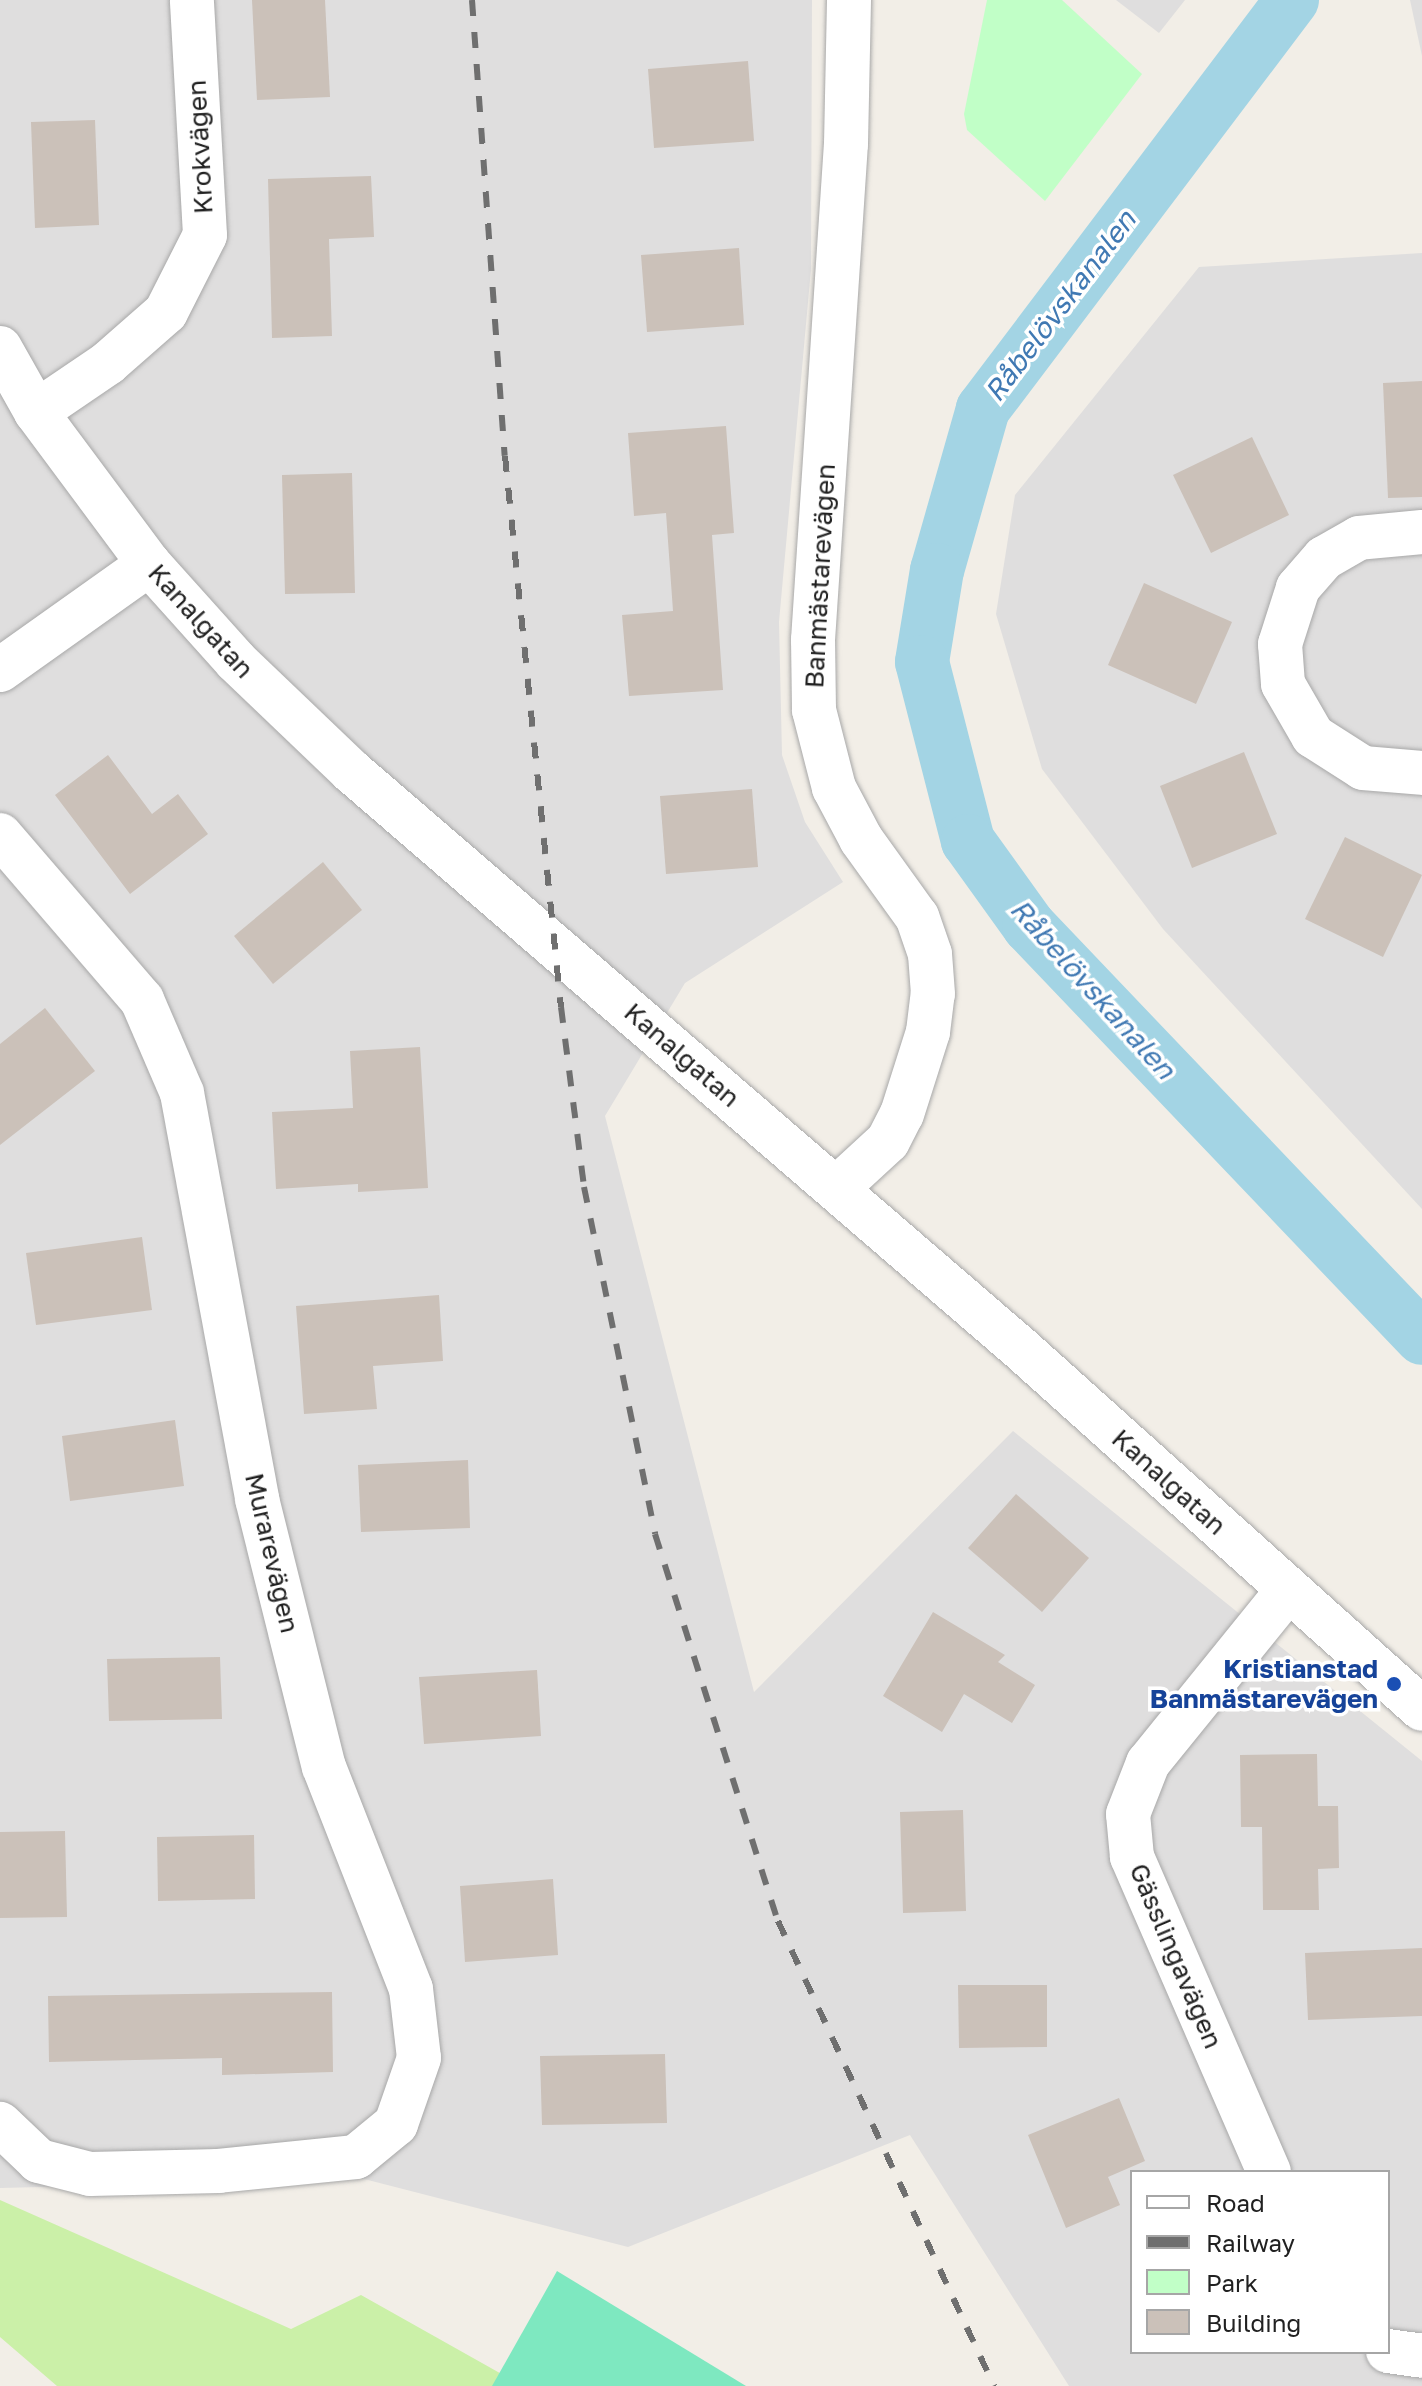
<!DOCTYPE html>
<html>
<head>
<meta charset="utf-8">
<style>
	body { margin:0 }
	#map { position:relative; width:1422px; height:2386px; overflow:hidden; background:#f2eee7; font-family:"Golos Text",sans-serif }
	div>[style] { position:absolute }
	.residential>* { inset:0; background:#dfdede }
	.grass>* { inset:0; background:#cbf0a8 }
	.park>* { inset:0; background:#c1ffc7 }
	.pitch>* { inset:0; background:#7ee8c0 }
	.canal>* { height:54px; margin:-27px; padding:0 27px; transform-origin:27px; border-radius:27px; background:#a3d4e4 }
	.building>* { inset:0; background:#cbc1b9 }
	.roads { filter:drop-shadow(0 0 2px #a8a8a8) drop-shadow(0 0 2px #a8a8a8) }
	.minor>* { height:44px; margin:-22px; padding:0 22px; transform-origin:22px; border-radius:22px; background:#fff }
	.tertiary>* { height:44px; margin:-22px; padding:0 22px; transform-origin:22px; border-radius:22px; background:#fff }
	.rail>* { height:6px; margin-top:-3px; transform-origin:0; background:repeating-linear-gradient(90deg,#6f6f6f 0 16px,transparent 0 32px) }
	.dots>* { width:22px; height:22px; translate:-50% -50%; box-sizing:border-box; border:4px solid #fff; border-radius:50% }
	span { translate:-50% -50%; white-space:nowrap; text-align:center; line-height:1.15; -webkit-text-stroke:7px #fff; paint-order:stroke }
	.street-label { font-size:26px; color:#212121 }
	.transit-label { font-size:26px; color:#164399; font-weight:700 }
	.right { translate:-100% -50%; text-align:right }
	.water-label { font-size:28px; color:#4079b3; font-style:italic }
	.legend { position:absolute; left:1130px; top:2170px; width:260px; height:184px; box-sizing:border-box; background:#fff; border:2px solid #a6a6a6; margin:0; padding:10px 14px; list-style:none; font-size:24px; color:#212121 }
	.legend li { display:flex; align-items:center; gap:16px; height:40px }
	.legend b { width:40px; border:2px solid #a6a6a6 }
</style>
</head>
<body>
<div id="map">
	<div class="residential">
		<i style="clip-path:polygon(evenodd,0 0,812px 0,811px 269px,779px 622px,782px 755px,805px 822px,843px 882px,685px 983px,605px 1116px,754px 1692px,1013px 1431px,1422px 1761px,1422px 2386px,1069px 2386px,910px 2135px,628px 2247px,364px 2179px,0 2188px,0 0,1132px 2172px,1388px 2172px,1388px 2352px,1132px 2352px,1132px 2172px)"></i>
		<i style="clip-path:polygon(1116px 0,1185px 0,1159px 33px)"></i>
		<i style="clip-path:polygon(1410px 0,1422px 0,1422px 56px)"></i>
		<i style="clip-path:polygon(1422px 253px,1422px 1209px,1163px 929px,1042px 769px,996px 614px,1015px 495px,1199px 267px)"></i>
	</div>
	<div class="grass">
		<i style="clip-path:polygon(0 2200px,291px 2329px,361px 2295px,523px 2386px,57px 2386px,0 2337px)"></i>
	</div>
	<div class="park">
		<i style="clip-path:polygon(987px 0,1062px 0,1142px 74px,1045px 201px,967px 130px,964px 114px)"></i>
	</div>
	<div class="pitch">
		<i style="clip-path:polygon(557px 2271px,746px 2386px,492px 2386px)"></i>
	</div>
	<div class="canal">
		<i style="left:1292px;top:0;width:513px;rotate:127.07deg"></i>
		<i style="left:983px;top:409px;width:167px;rotate:105.9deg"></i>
		<i style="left:937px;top:570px;width:93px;rotate:99.3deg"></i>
		<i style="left:922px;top:662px;width:185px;rotate:75.6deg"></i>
		<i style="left:968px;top:841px;width:105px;rotate:54.3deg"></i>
		<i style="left:1029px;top:926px;width:569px;rotate:46.35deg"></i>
	</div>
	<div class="building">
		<i style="clip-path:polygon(252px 0,325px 0,330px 97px,257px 100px)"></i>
		<i style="clip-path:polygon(748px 61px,754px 141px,654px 148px,648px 69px)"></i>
		<i style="clip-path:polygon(95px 120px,99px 225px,35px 228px,31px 122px)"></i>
		<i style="clip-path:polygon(371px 176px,374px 237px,329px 239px,332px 336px,272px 338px,268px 179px)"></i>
		<i style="clip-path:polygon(739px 248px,744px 325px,647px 332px,641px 255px)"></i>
		<i style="clip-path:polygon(1422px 381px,1422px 497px,1388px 498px,1383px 383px)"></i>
		<i style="clip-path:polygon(726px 426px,734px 533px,712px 535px,723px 690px,629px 696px,622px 615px,673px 611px,666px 513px,634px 516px,628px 433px)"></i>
		<i style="clip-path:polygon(1252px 437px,1289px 515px,1211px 553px,1173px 475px)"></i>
		<i style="clip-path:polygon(352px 473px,355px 593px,285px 594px,282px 475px)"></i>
		<i style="clip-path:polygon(1144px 583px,1232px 622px,1196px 704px,1108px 665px)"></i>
		<i style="clip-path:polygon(1244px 752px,1277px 834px,1192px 868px,1160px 786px)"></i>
		<i style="clip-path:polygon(108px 755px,152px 814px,178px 794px,208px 834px,130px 894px,55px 795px)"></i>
		<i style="clip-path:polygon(752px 789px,758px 867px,666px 874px,660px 796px)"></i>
		<i style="clip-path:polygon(1345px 837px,1422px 875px,1383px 957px,1305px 919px)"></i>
		<i style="clip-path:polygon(323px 862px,362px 910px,273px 984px,234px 936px)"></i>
		<i style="clip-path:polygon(45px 1008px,95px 1071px,0 1145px,0 1044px)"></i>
		<i style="clip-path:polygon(420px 1047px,428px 1188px,358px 1192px,358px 1184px,276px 1189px,272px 1112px,353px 1108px,350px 1051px)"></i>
		<i style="clip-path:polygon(142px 1237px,152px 1310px,36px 1325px,26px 1253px)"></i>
		<i style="clip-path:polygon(439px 1295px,443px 1361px,373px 1366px,377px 1409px,304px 1414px,296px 1306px)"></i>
		<i style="clip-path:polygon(175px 1420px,184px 1486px,70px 1501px,62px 1436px)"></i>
		<i style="clip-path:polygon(468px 1460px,470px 1528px,361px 1532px,358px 1465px)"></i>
		<i style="clip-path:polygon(1016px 1494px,1089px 1558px,1042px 1612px,968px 1548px)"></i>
		<i style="clip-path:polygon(933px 1612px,1005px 1655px,998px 1662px,1035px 1685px,1012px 1723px,964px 1694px,942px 1732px,883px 1696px)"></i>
		<i style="clip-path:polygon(220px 1657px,222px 1719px,109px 1721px,107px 1659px)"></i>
		<i style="clip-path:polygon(537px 1670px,541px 1736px,424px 1744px,419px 1677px)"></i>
		<i style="clip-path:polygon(1317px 1754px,1318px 1806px,1338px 1806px,1339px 1868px,1318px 1869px,1319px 1910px,1263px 1910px,1262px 1827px,1241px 1827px,1240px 1755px)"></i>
		<i style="clip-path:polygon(963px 1810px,966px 1911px,903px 1913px,900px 1812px)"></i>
		<i style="clip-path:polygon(65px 1831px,67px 1917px,0 1918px,0 1832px)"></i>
		<i style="clip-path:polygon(254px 1835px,255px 1899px,158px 1901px,157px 1837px)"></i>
		<i style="clip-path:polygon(553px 1879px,558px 1955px,465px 1962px,460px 1886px)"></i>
		<i style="clip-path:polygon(1422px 1948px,1422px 2016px,1308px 2020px,1305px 1953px)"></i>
		<i style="clip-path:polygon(958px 1985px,1047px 1985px,1047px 2047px,959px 2048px)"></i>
		<i style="clip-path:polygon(332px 1992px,333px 2072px,222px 2075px,222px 2058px,49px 2062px,48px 1996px)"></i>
		<i style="clip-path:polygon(665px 2054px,667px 2123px,542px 2125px,540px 2056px)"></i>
		<i style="clip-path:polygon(1119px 2098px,1145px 2161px,1108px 2177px,1120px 2205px,1066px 2228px,1028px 2135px)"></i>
	</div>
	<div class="roads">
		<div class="minor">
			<i style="left:36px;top:412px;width:87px;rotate:-34.2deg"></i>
			<i style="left:108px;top:363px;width:77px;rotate:-41.3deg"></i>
			<i style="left:166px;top:312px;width:86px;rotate:-63.1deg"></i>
			<i style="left:205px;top:235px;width:235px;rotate:-93.2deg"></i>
			<i style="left:1422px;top:532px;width:63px;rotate:174.6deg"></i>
			<i style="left:1359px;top:538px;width:40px;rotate:150.3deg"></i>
			<i style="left:1324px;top:558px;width:40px;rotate:131deg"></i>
			<i style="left:1298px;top:588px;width:59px;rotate:107.8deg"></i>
			<i style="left:1280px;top:644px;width:40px;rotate:85.7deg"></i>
			<i style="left:1283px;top:684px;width:60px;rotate:60deg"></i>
			<i style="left:1313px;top:736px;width:59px;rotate:32.6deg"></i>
			<i style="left:1363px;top:768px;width:59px;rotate:4.8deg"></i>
			<i style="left:0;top:670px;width:183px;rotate:-35.4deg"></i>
			<i style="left:0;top:835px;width:218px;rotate:49.3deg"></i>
			<i style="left:142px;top:1000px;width:101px;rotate:66.7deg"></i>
			<i style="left:182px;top:1093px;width:413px;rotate:79.5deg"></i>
			<i style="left:257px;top:1499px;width:276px;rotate:76deg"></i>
			<i style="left:324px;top:1767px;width:238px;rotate:68.6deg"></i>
			<i style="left:411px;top:1989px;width:69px;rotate:83.4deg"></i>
			<i style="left:419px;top:2058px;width:70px;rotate:109.2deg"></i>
			<i style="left:396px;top:2124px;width:52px;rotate:140.5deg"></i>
			<i style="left:356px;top:2157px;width:138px;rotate:174.2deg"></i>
			<i style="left:219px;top:2171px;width:129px;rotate:178.7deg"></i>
			<i style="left:90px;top:2174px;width:53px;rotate:-165.7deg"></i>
			<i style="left:39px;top:2161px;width:54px;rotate:-136.5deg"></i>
			<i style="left:837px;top:1188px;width:69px;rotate:-42.7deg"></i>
			<i style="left:888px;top:1141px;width:30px;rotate:-63deg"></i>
			<i style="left:902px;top:1114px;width:86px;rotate:-72.4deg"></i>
			<i style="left:928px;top:1032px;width:38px;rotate:-83deg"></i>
			<i style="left:933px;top:994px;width:40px;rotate:-94.3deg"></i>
			<i style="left:930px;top:954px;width:39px;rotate:-109deg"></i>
			<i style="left:917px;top:917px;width:96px;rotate:-125.7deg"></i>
			<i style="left:861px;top:839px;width:58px;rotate:-117.9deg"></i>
			<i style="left:834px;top:788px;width:81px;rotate:-104.4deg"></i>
			<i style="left:814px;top:710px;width:70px;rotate:-90.8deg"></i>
			<i style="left:813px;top:640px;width:497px;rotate:-86.2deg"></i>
			<i style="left:846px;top:144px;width:144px;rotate:-88.8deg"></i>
			<i style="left:1269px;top:2172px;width:344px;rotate:-113.5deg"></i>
			<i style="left:1132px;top:1857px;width:43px;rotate:-95.3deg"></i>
			<i style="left:1128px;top:1814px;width:55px;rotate:-68.6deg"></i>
			<i style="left:1148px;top:1763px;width:223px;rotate:-51deg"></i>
			<i style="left:1388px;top:2351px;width:34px;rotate:8deg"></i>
		</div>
		<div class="tertiary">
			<i style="left:0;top:348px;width:73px;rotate:60.6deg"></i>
			<i style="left:36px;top:412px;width:189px;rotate:53.4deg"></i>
			<i style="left:149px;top:564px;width:130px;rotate:48.1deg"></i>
			<i style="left:236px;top:661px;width:159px;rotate:43.7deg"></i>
			<i style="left:351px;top:771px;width:883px;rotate:40.78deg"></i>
			<i style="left:1020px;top:1348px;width:540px;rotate:41.92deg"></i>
		</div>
	</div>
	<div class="rail">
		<i style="left:472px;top:0;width:457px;rotate:85.9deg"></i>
		<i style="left:505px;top:456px;width:554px;rotate:84.2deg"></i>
		<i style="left:561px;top:1007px;width:181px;rotate:82.7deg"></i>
		<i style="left:584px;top:1187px;width:354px;rotate:78.4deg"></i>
		<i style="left:655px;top:1534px;width:406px;rotate:72.4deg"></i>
		<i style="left:778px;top:1921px;width:513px;rotate:65.08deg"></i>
	</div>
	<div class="dots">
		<i style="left:1394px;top:1684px;background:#1a4fb4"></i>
	</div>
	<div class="street-label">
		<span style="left:200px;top:147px;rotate:-93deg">Krokvägen</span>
		<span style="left:820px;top:576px;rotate:-87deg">Banmästarevägen</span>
		<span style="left:201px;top:621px;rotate:48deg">Kanalgatan</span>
		<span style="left:682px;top:1055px;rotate:41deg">Kanalgatan</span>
		<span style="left:1169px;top:1482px;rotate:42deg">Kanalgatan</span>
		<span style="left:272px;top:1553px;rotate:77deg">Murarevägen</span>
		<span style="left:1176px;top:1956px;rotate:67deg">Gässlingavägen</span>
	</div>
	<div class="transit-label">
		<span class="right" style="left:1378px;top:1684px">Kristianstad<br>Banmästarevägen</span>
	</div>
	<div class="water-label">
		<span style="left:1060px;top:306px;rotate:-53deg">Råbelövskanalen</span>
		<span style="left:1093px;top:989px;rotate:48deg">Råbelövskanalen</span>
	</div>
	<ul class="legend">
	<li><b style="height:10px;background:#fff"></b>Road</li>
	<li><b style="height:10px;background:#6f6f6f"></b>Railway</li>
	<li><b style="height:22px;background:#c1ffc7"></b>Park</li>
	<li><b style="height:22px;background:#cbc1b9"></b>Building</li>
	</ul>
</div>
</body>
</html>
